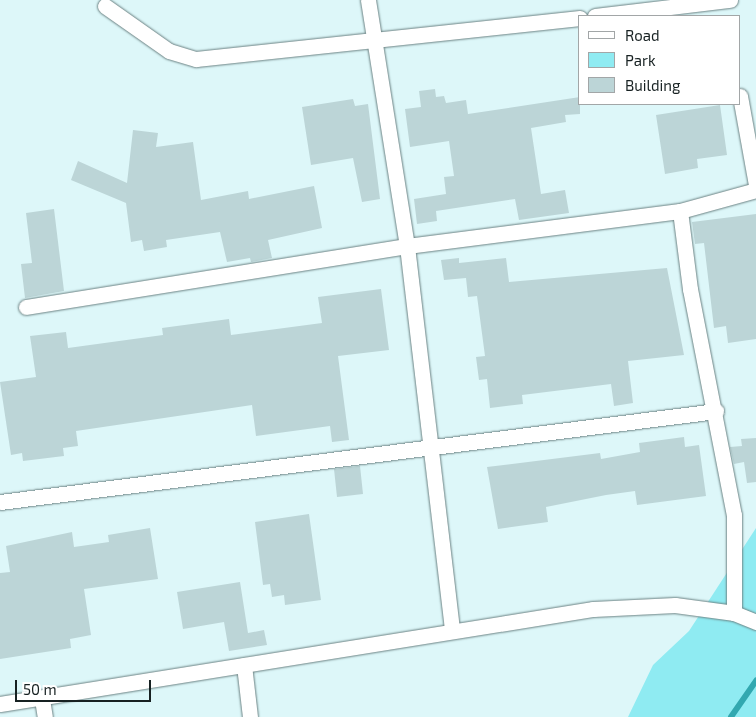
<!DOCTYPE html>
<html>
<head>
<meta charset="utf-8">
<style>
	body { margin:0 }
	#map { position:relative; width:756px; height:717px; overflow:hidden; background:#ddf7f9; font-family:"Exo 2",sans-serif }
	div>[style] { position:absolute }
	.green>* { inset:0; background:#8febf2 }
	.stream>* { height:5.5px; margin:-2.75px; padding:0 2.75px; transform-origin:2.75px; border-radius:2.75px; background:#32a8b0 }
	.building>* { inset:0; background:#bcd5d7 }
	.roads { filter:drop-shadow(0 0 1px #6b8283) drop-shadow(0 0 1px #6b8283) }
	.street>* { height:15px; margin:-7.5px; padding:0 7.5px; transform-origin:7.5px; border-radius:7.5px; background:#fff }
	span { translate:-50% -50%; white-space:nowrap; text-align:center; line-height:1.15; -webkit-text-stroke:4.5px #fff; paint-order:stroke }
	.legend { position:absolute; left:578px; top:15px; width:162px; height:90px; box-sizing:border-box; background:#fff; border:1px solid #a2a6a7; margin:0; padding:6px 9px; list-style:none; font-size:15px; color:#172122 }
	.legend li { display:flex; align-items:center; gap:10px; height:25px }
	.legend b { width:25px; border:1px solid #a2a6a7 }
	.scale { position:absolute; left:15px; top:680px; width:136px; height:22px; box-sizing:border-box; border:2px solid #172122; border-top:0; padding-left:6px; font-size:15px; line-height:18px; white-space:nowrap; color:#172122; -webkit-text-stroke:4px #fff; paint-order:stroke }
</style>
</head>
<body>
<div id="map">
	<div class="green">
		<i style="clip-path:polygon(756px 528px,756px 717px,628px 717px,653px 665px,689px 631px)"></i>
	</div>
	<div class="stream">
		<i style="left:731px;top:717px;width:44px;rotate:-55.2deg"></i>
	</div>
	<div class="building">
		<i style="clip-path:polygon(435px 89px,436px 97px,444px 96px,446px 103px,466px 100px,468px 114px,580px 97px,580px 114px,565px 115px,566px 122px,531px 128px,541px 194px,565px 190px,569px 213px,519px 220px,515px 199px,436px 211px,437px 221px,417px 224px,414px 199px,446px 194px,444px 177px,454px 176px,449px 141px,410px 147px,405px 109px,421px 107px,419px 91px)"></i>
		<i style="clip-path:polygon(353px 99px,355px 106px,368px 104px,380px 199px,362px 202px,353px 158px,311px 165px,302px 107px)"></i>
		<i style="clip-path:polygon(720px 105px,727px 155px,697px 159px,698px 168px,665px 174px,656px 115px)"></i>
		<i style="clip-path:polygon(133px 130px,158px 133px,156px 147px,193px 142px,201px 200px,248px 191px,249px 199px,314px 186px,322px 228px,268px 240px,272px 258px,251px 262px,250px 258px,227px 262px,220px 232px,166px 240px,167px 247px,144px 251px,142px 240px,131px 242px,126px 203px,71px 180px,78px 161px,127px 183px)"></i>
		<i style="clip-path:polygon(54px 209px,64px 291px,25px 298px,21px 264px,32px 263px,26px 213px)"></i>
		<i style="clip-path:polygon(756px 214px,756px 339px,728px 343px,726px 326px,714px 328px,704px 243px,695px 244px,692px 222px)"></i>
		<i style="clip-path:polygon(459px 258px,459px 263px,506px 258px,509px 282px,667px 268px,684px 355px,628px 361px,633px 403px,614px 406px,611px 384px,522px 395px,523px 404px,490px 408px,487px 379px,479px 380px,476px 357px,485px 356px,477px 296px,468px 297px,466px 278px,444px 280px,441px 260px)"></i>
		<i style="clip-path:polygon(381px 289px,389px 350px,338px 356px,349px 440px,332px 442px,330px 426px,256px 436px,252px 405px,76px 431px,78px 446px,63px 448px,64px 456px,23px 461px,22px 453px,11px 455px,0 382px,36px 377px,30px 336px,66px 332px,68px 348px,163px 335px,162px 328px,229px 319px,231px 335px,322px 323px,318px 297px)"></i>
		<i style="clip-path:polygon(684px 437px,685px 447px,699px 445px,706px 496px,637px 505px,635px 491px,606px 495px,546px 507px,548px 522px,498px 529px,487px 467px,600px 453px,601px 459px,640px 452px,639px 443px)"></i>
		<i style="clip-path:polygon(756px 438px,756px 482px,747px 483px,744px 462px,734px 464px,730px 447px,742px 446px,741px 439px)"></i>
		<i style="clip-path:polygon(360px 466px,363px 494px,337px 497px,334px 469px)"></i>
		<i style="clip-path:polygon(309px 514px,321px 600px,285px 605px,284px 595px,272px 597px,270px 584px,263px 585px,255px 522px)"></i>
		<i style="clip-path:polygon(150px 528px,158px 579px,84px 589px,91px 635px,70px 639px,71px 648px,0 659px,0 573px,10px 572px,6px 546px,72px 532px,74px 547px,109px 542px,108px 535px)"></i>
		<i style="clip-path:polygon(240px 582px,248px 633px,264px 630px,267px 645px,229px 651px,224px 622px,183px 629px,177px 592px)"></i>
	</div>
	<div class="roads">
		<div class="street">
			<i style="left:368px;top:0;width:249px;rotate:81deg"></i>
			<i style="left:407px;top:246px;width:387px;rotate:83.3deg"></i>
			<i style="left:105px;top:6px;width:78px;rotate:35.1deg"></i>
			<i style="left:169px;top:51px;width:28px;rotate:17deg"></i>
			<i style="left:196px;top:59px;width:386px;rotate:-6.1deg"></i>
			<i style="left:595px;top:16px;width:136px;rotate:-6.8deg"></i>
			<i style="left:740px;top:96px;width:90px;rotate:79.8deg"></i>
			<i style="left:680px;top:211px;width:79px;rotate:82.7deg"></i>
			<i style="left:690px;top:289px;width:230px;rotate:79deg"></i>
			<i style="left:734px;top:515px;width:98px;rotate:90deg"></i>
			<i style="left:26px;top:307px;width:386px;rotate:-9.1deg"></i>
			<i style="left:407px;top:246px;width:275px;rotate:-7.3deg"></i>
			<i style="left:680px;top:211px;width:79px;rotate:-15.4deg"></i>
			<i style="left:0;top:502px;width:722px;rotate:-7.24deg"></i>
			<i style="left:244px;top:665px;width:52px;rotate:83.4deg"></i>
			<i style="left:42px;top:699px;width:18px;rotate:81deg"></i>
			<i style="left:0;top:704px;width:601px;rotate:-9.1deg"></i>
			<i style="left:593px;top:609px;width:82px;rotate:-2.8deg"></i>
			<i style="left:675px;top:605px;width:60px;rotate:7.7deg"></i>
			<i style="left:734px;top:613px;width:24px;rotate:22deg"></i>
		</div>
	</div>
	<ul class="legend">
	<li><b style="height:6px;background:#fff"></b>Road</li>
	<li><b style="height:14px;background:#8febf2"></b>Park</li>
	<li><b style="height:14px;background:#bcd5d7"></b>Building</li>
	</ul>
	<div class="scale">50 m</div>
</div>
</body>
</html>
